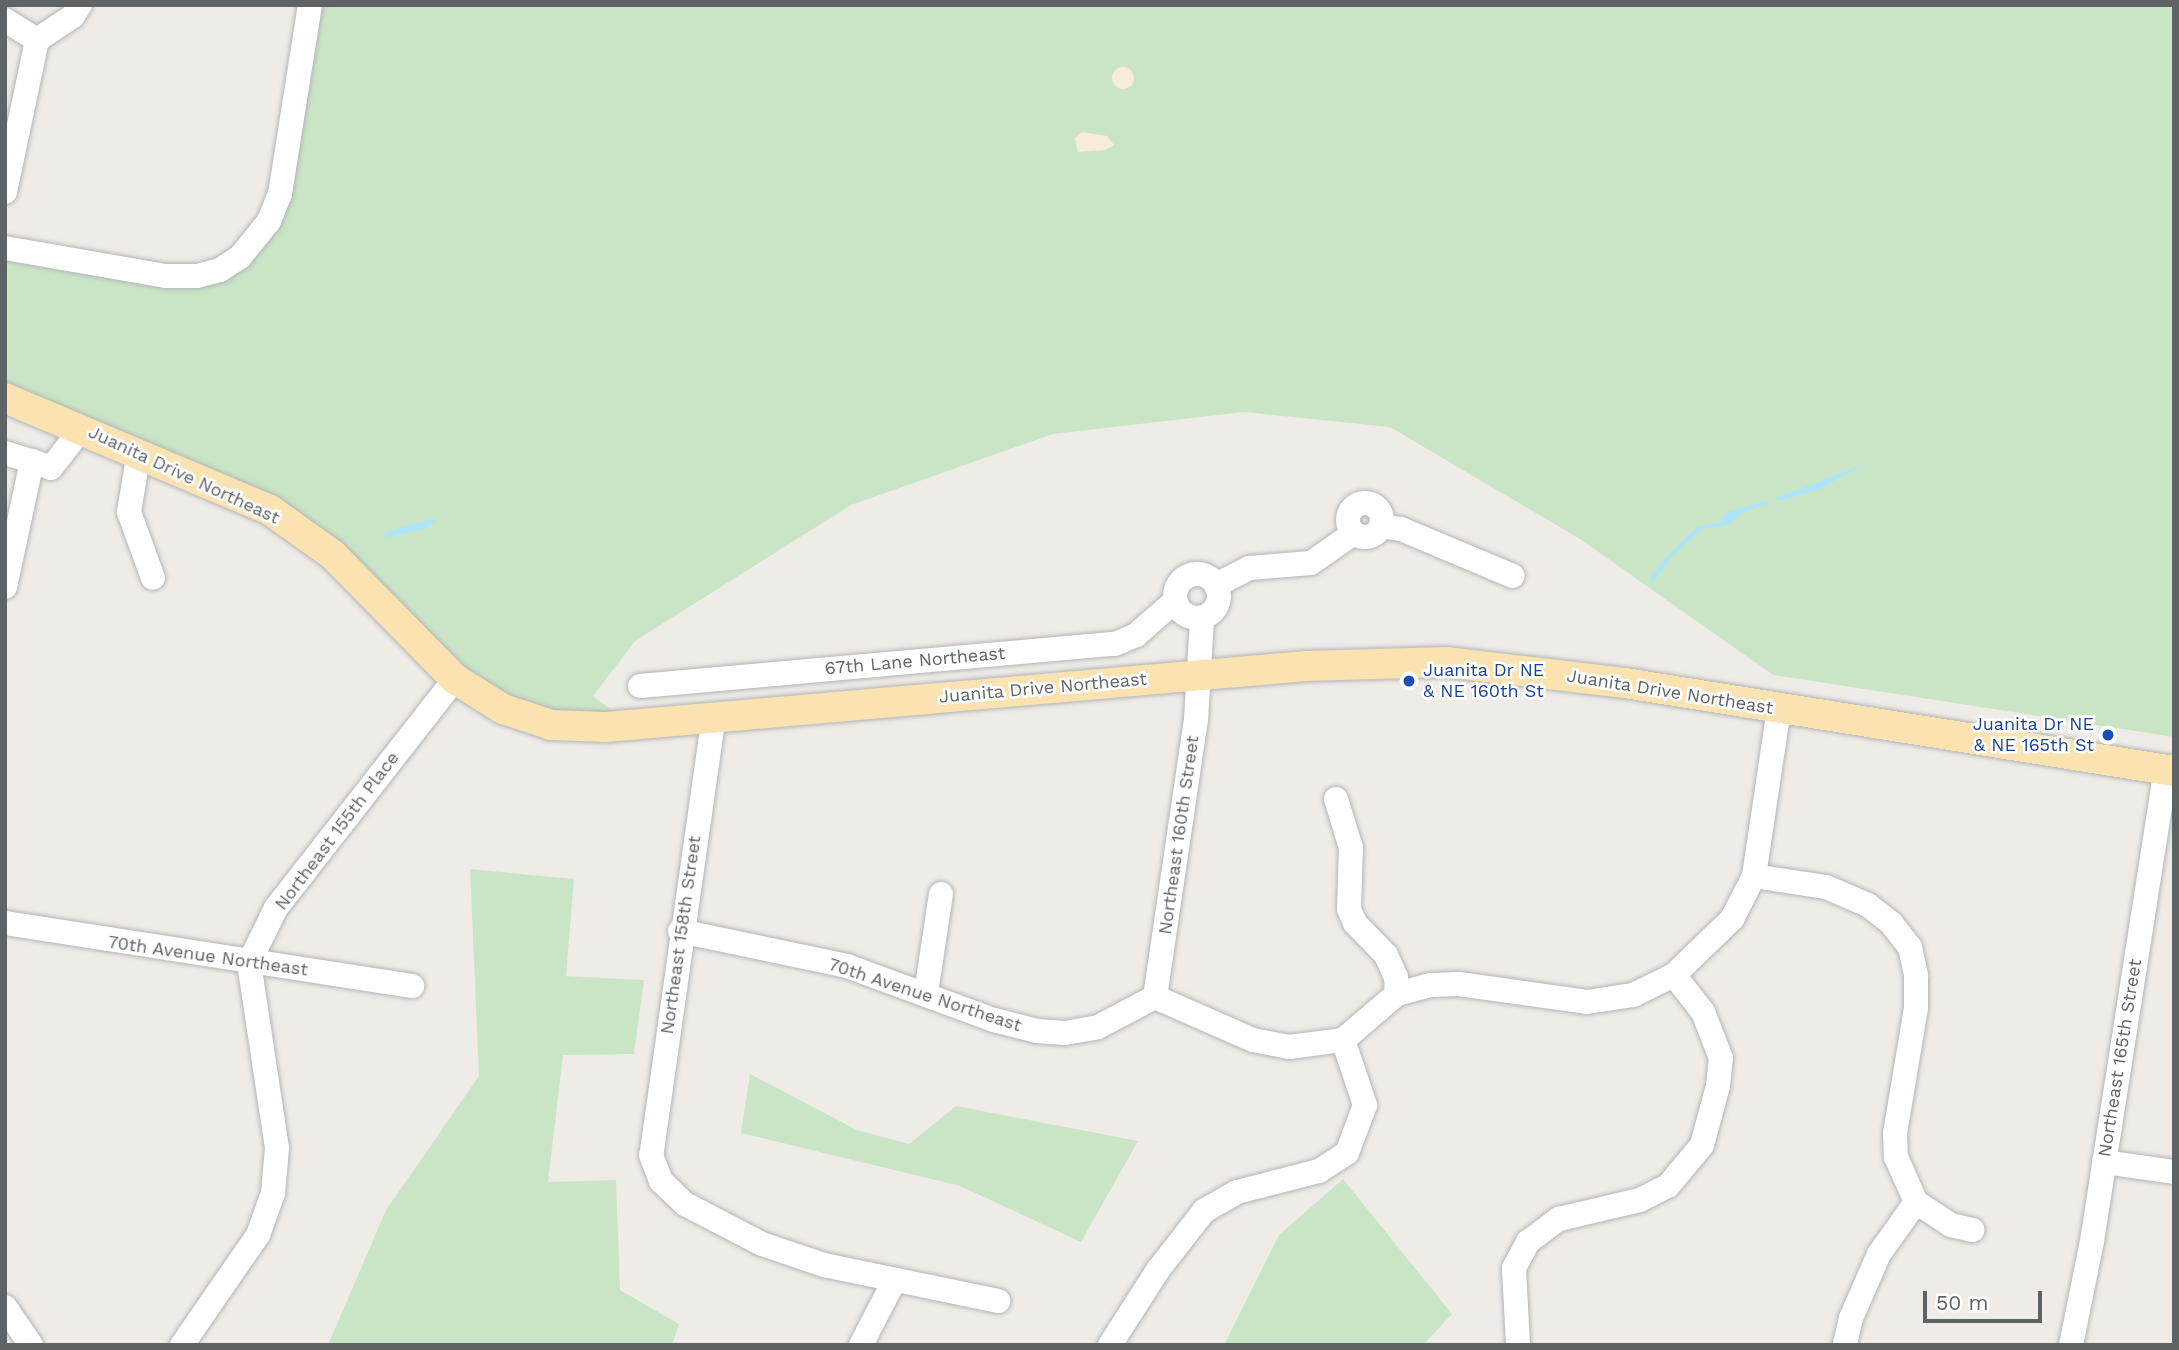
<!DOCTYPE html>
<html>
<head>
<meta charset="utf-8">
<style>
	body { margin:0 }
	#map { position:relative; width:2179px; height:1350px; overflow:hidden; background:#efece7; font-family:"Work Sans",sans-serif }
	div>[style] { position:absolute }
	.green>* { inset:0; background:#cae5c5 }
	.sand>* { inset:0; background:#f8ecd9 }
	.round { border-radius:50% }
	.water>* { inset:0; background:#ade4f9 }
	.roads { filter:drop-shadow(0 0 2px #b2b5b8) drop-shadow(0 0 2px #b2b5b8) }
	.minor>* { height:24px; margin:-12px; padding:0 12px; transform-origin:12px; border-radius:12px; background:#fff }
	.minor>.ring { margin:-12px; padding:0; box-sizing:content-box; background:none; border:24px solid #fff; border-radius:50% }
	.major>* { height:30px; margin:-15px; padding:0 15px; transform-origin:15px; border-radius:15px; background:#fae3b1 }
	.dots>* { width:19px; height:19px; translate:-50% -50%; box-sizing:border-box; border:4px solid #fff; border-radius:50% }
	span { translate:-50% -50%; white-space:nowrap; text-align:center; line-height:1.15; -webkit-text-stroke:5px #fff; paint-order:stroke }
	.street-label { font-size:18px; color:#5e6366 }
	.transit-label { font-size:18px; color:#164399 }
	.left { translate:0 -50%; text-align:left }
	.right { translate:-100% -50%; text-align:right }
	.frame { position:absolute; inset:0; border:7px solid #5e6366; pointer-events:none }
	.scale { position:absolute; left:1923px; top:1291px; width:119px; height:32px; box-sizing:border-box; border:4px solid #5e6366; border-top:0; padding-left:9px; font-size:21px; line-height:24px; white-space:nowrap; color:#5e6366; -webkit-text-stroke:5px #fff; paint-order:stroke }
</style>
</head>
<body>
<div id="map">
	<div class="green">
		<i style="clip-path:polygon(310px 5px,2174px 5px,2174px 737px,1773px 675px,1580px 539px,1390px 427px,1244px 412px,1053px 434px,851px 505px,635px 641px,593px 696px,638px 730px,511px 722px,268px 517px,5px 412px,5px 248px,197px 276px,269px 222px)"></i>
		<i style="clip-path:polygon(470px 869px,574px 879px,566px 976px,644px 980px,634px 1054px,563px 1055px,548px 1182px,616px 1180px,620px 1290px,679px 1324px,672px 1345px,328px 1345px,386px 1210px,479px 1076px)"></i>
		<i style="clip-path:polygon(750px 1074px,857px 1130px,909px 1144px,956px 1106px,1138px 1141px,1081px 1242px,960px 1186px,741px 1133px)"></i>
		<i style="clip-path:polygon(1343px 1179px,1452px 1314px,1423px 1345px,1224px 1345px,1279px 1235px)"></i>
	</div>
	<div class="sand">
		<i class="round" style="left:1112px;top:67px;width:22px;height:22px"></i>
		<i style="clip-path:polygon(1082px 132px,1107px 136px,1114px 145px,1105px 150px,1078px 152px,1075px 138px)"></i>
	</div>
	<div class="water">
		<i style="clip-path:polygon(1865px 464px,1820px 489px,1779px 501px,1776px 498px)"></i>
		<i style="clip-path:polygon(1765px 501px,1770px 503px,1744px 512px,1725px 526px,1702px 529px,1671px 557px,1652px 584px,1650px 580px,1665px 558px,1697px 527px,1722px 522px,1725px 513px)"></i>
		<i style="clip-path:polygon(432px 519px,436px 521px,426px 528px,386px 538px,385px 534px,398px 528px)"></i>
	</div>
	<div class="roads">
		<div class="minor">
			<i style="left:5px;top:20px;width:38px;rotate:32deg"></i>
			<i style="left:5px;top:192px;width:155px;rotate:-78.1deg"></i>
			<i style="left:37px;top:40px;width:43px;rotate:-33.7deg"></i>
			<i style="left:73px;top:16px;width:13px;rotate:-58deg"></i>
			<i style="left:5px;top:248px;width:163px;rotate:9.9deg"></i>
			<i style="left:166px;top:276px;width:31px"></i>
			<i style="left:197px;top:276px;width:24px;rotate:-15deg"></i>
			<i style="left:220px;top:270px;width:24px;rotate:-33deg"></i>
			<i style="left:240px;top:257px;width:46px;rotate:-51.1deg"></i>
			<i style="left:269px;top:221px;width:29px;rotate:-68deg"></i>
			<i style="left:280px;top:194px;width:191px;rotate:-81deg"></i>
			<i style="left:139px;top:452px;width:61px;rotate:99.5deg"></i>
			<i style="left:129px;top:512px;width:70px;rotate:70deg"></i>
			<i style="left:5px;top:453px;width:28px;rotate:17deg"></i>
			<i class="ring" style="left:1348px;top:503px;width:10px;height:10px"></i>
			<i style="left:1381px;top:526px;width:20px;rotate:9deg"></i>
			<i style="left:1401px;top:529px;width:121px;rotate:22.8deg"></i>
			<i class="ring" style="left:1175px;top:574px;width:20px;height:20px"></i>
			<i style="left:1216px;top:585px;width:38px;rotate:-27deg"></i>
			<i style="left:1250px;top:568px;width:61px;rotate:-4.7deg"></i>
			<i style="left:1311px;top:563px;width:52px;rotate:-34.9deg"></i>
			<i style="left:5px;top:587px;width:129px;rotate:-77.9deg"></i>
			<i style="left:32px;top:461px;width:20px;rotate:20deg"></i>
			<i style="left:51px;top:468px;width:51px;rotate:-52.2deg"></i>
			<i style="left:640px;top:686px;width:477px;rotate:-5.1deg"></i>
			<i style="left:1115px;top:644px;width:23px;rotate:-23deg"></i>
			<i style="left:1136px;top:635px;width:52px;rotate:-41.1deg"></i>
			<i style="left:714px;top:715px;width:444px;rotate:98.1deg"></i>
			<i style="left:651px;top:1155px;width:28px;rotate:69deg"></i>
			<i style="left:661px;top:1181px;width:33px;rotate:44deg"></i>
			<i style="left:685px;top:1204px;width:87px;rotate:27.5deg"></i>
			<i style="left:762px;top:1244px;width:65px;rotate:18.7deg"></i>
			<i style="left:824px;top:1265px;width:178px;rotate:11.7deg"></i>
			<i style="left:1336px;top:799px;width:51px;rotate:73deg"></i>
			<i style="left:1351px;top:848px;width:61px;rotate:91.9deg"></i>
			<i style="left:1349px;top:909px;width:15px;rotate:67deg"></i>
			<i style="left:1355px;top:923px;width:45px;rotate:45.9deg"></i>
			<i style="left:1386px;top:955px;width:24px;rotate:66deg"></i>
			<i style="left:1396px;top:977px;width:17px;rotate:87deg"></i>
			<i style="left:1754px;top:876px;width:73px;rotate:8.7deg"></i>
			<i style="left:1826px;top:887px;width:46px;rotate:23.2deg"></i>
			<i style="left:1868px;top:905px;width:29px;rotate:38deg"></i>
			<i style="left:1891px;top:923px;width:31px;rotate:52deg"></i>
			<i style="left:1910px;top:947px;width:30px;rotate:78deg"></i>
			<i style="left:1916px;top:976px;width:32px;rotate:90deg"></i>
			<i style="left:1916px;top:1008px;width:127px;rotate:99.5deg"></i>
			<i style="left:1895px;top:1133px;width:24px;rotate:88deg"></i>
			<i style="left:1896px;top:1157px;width:49px;rotate:66deg"></i>
			<i style="left:1916px;top:1202px;width:64px;rotate:125.4deg"></i>
			<i style="left:1879px;top:1254px;width:70px;rotate:113.6deg"></i>
			<i style="left:1851px;top:1318px;width:28px;rotate:103deg"></i>
			<i style="left:5px;top:923px;width:412px;rotate:8.8deg"></i>
			<i style="left:680px;top:931px;width:171px;rotate:11.8deg"></i>
			<i style="left:847px;top:966px;width:157px;rotate:20.2deg"></i>
			<i style="left:994px;top:1020px;width:44px;rotate:14.3deg"></i>
			<i style="left:1037px;top:1031px;width:28px;rotate:4deg"></i>
			<i style="left:1065px;top:1033px;width:34px;rotate:-10deg"></i>
			<i style="left:1098px;top:1027px;width:64px;rotate:-27.8deg"></i>
			<i style="left:1155px;top:997px;width:107px;rotate:23.7deg"></i>
			<i style="left:1253px;top:1040px;width:37px;rotate:11deg"></i>
			<i style="left:1289px;top:1047px;width:54px;rotate:-7.4deg"></i>
			<i style="left:1343px;top:1040px;width:71px;rotate:-40.4deg"></i>
			<i style="left:1397px;top:994px;width:35px;rotate:-15deg"></i>
			<i style="left:1431px;top:985px;width:28px;rotate:-2deg"></i>
			<i style="left:1459px;top:984px;width:129px;rotate:8deg"></i>
			<i style="left:1587px;top:1002px;width:47px;rotate:-8.7deg"></i>
			<i style="left:1633px;top:995px;width:46px;rotate:-26deg"></i>
			<i style="left:926px;top:993px;width:100px;rotate:-81.4deg"></i>
			<i style="left:1155px;top:997px;width:280px;rotate:-81.6deg"></i>
			<i style="left:1196px;top:720px;width:102px;rotate:-86.6deg"></i>
			<i style="left:2104px;top:1162px;width:71px;rotate:8.1deg"></i>
			<i style="left:1916px;top:1202px;width:42px;rotate:33.3deg"></i>
			<i style="left:1951px;top:1225px;width:22px;rotate:13deg"></i>
			<i style="left:5px;top:1307px;width:46px;rotate:55.6deg"></i>
			<i style="left:182px;top:1345px;width:134px;rotate:-55.4deg"></i>
			<i style="left:258px;top:1235px;width:45px;rotate:-70.3deg"></i>
			<i style="left:273px;top:1193px;width:45px;rotate:-84.9deg"></i>
			<i style="left:277px;top:1148px;width:187px;rotate:-98.6deg"></i>
			<i style="left:249px;top:963px;width:61px;rotate:-63.9deg"></i>
			<i style="left:276px;top:908px;width:291px;rotate:-52deg"></i>
			<i style="left:861px;top:1345px;width:72px;rotate:-62.7deg"></i>
			<i style="left:1110px;top:1345px;width:89px;rotate:-57.4deg"></i>
			<i style="left:1158px;top:1270px;width:75px;rotate:-52.1deg"></i>
			<i style="left:1204px;top:1211px;width:38px;rotate:-30deg"></i>
			<i style="left:1237px;top:1192px;width:85px;rotate:-14.4deg"></i>
			<i style="left:1319px;top:1171px;width:33px;rotate:-33deg"></i>
			<i style="left:1347px;top:1153px;width:51px;rotate:-69.4deg"></i>
			<i style="left:1365px;top:1105px;width:69px;rotate:-108.7deg"></i>
			<i style="left:1518px;top:1345px;width:77px;rotate:-93deg"></i>
			<i style="left:1514px;top:1268px;width:30px;rotate:-62deg"></i>
			<i style="left:1528px;top:1242px;width:39px;rotate:-37deg"></i>
			<i style="left:1559px;top:1219px;width:83px;rotate:-13.2deg"></i>
			<i style="left:1640px;top:1200px;width:31px;rotate:-27deg"></i>
			<i style="left:1668px;top:1186px;width:53px;rotate:-50.3deg"></i>
			<i style="left:1702px;top:1145px;width:61px;rotate:-74.8deg"></i>
			<i style="left:1718px;top:1086px;width:28px;rotate:-84deg"></i>
			<i style="left:1721px;top:1058px;width:49px;rotate:-111.4deg"></i>
			<i style="left:1703px;top:1012px;width:47px;rotate:-128.1deg"></i>
			<i style="left:1674px;top:975px;width:81px;rotate:-44deg"></i>
			<i style="left:1732px;top:919px;width:48px;rotate:-62.9deg"></i>
			<i style="left:1754px;top:876px;width:169px;rotate:-81.5deg"></i>
			<i style="left:2071px;top:1345px;width:106px;rotate:-78.6deg"></i>
			<i style="left:2092px;top:1241px;width:477px;rotate:-81.1deg"></i>
		</div>
		<div class="major">
			<i style="left:5px;top:398px;width:288px;rotate:22.9deg"></i>
			<i style="left:270px;top:510px;width:77px;rotate:35.5deg"></i>
			<i style="left:333px;top:555px;width:174px;rotate:45.5deg"></i>
			<i style="left:455px;top:679px;width:57px;rotate:32deg"></i>
			<i style="left:503px;top:709px;width:51px;rotate:18.4deg"></i>
			<i style="left:551px;top:725px;width:55px;rotate:2.1deg"></i>
			<i style="left:606px;top:727px;width:703px;rotate:-4.98deg"></i>
			<i style="left:1306px;top:666px;width:140px;rotate:-1.6deg"></i>
			<i style="left:1446px;top:662px;width:180px;rotate:6.7deg"></i>
			<i style="left:1625px;top:683px;width:556px;rotate:9.11deg"></i>
		</div>
	</div>
	<div class="dots">
		<i style="left:1409px;top:681px;background:#1a4fb4"></i>
		<i style="left:2108px;top:735px;background:#1a4fb4"></i>
	</div>
	<div class="street-label">
		<span style="left:184px;top:475px;rotate:25deg">Juanita Drive Northeast</span>
		<span style="left:915px;top:661px;rotate:-5deg">67th Lane Northeast</span>
		<span style="left:1043px;top:688px;rotate:-5deg">Juanita Drive Northeast</span>
		<span style="left:1670px;top:692px;rotate:9deg">Juanita Drive Northeast</span>
		<span style="left:337px;top:831px;rotate:-53deg">Northeast 155th Place</span>
		<span style="left:1179px;top:835px;rotate:-82deg">Northeast 160th Street</span>
		<span style="left:681px;top:935px;rotate:-82deg">Northeast 158th Street</span>
		<span style="left:208px;top:956px;rotate:8deg">70th Avenue Northeast</span>
		<span style="left:925px;top:995px;rotate:18deg">70th Avenue Northeast</span>
		<span style="left:2120px;top:1058px;rotate:-81deg">Northeast 165th Street</span>
	</div>
	<div class="transit-label">
		<span class="left" style="left:1423px;top:681px">Juanita Dr NE<br>&amp; NE 160th St</span>
		<span class="right" style="left:2094px;top:735px">Juanita Dr NE<br>&amp; NE 165th St</span>
	</div>
	<div class="frame"></div>
	<div class="scale">50 m</div>
</div>
</body>
</html>
